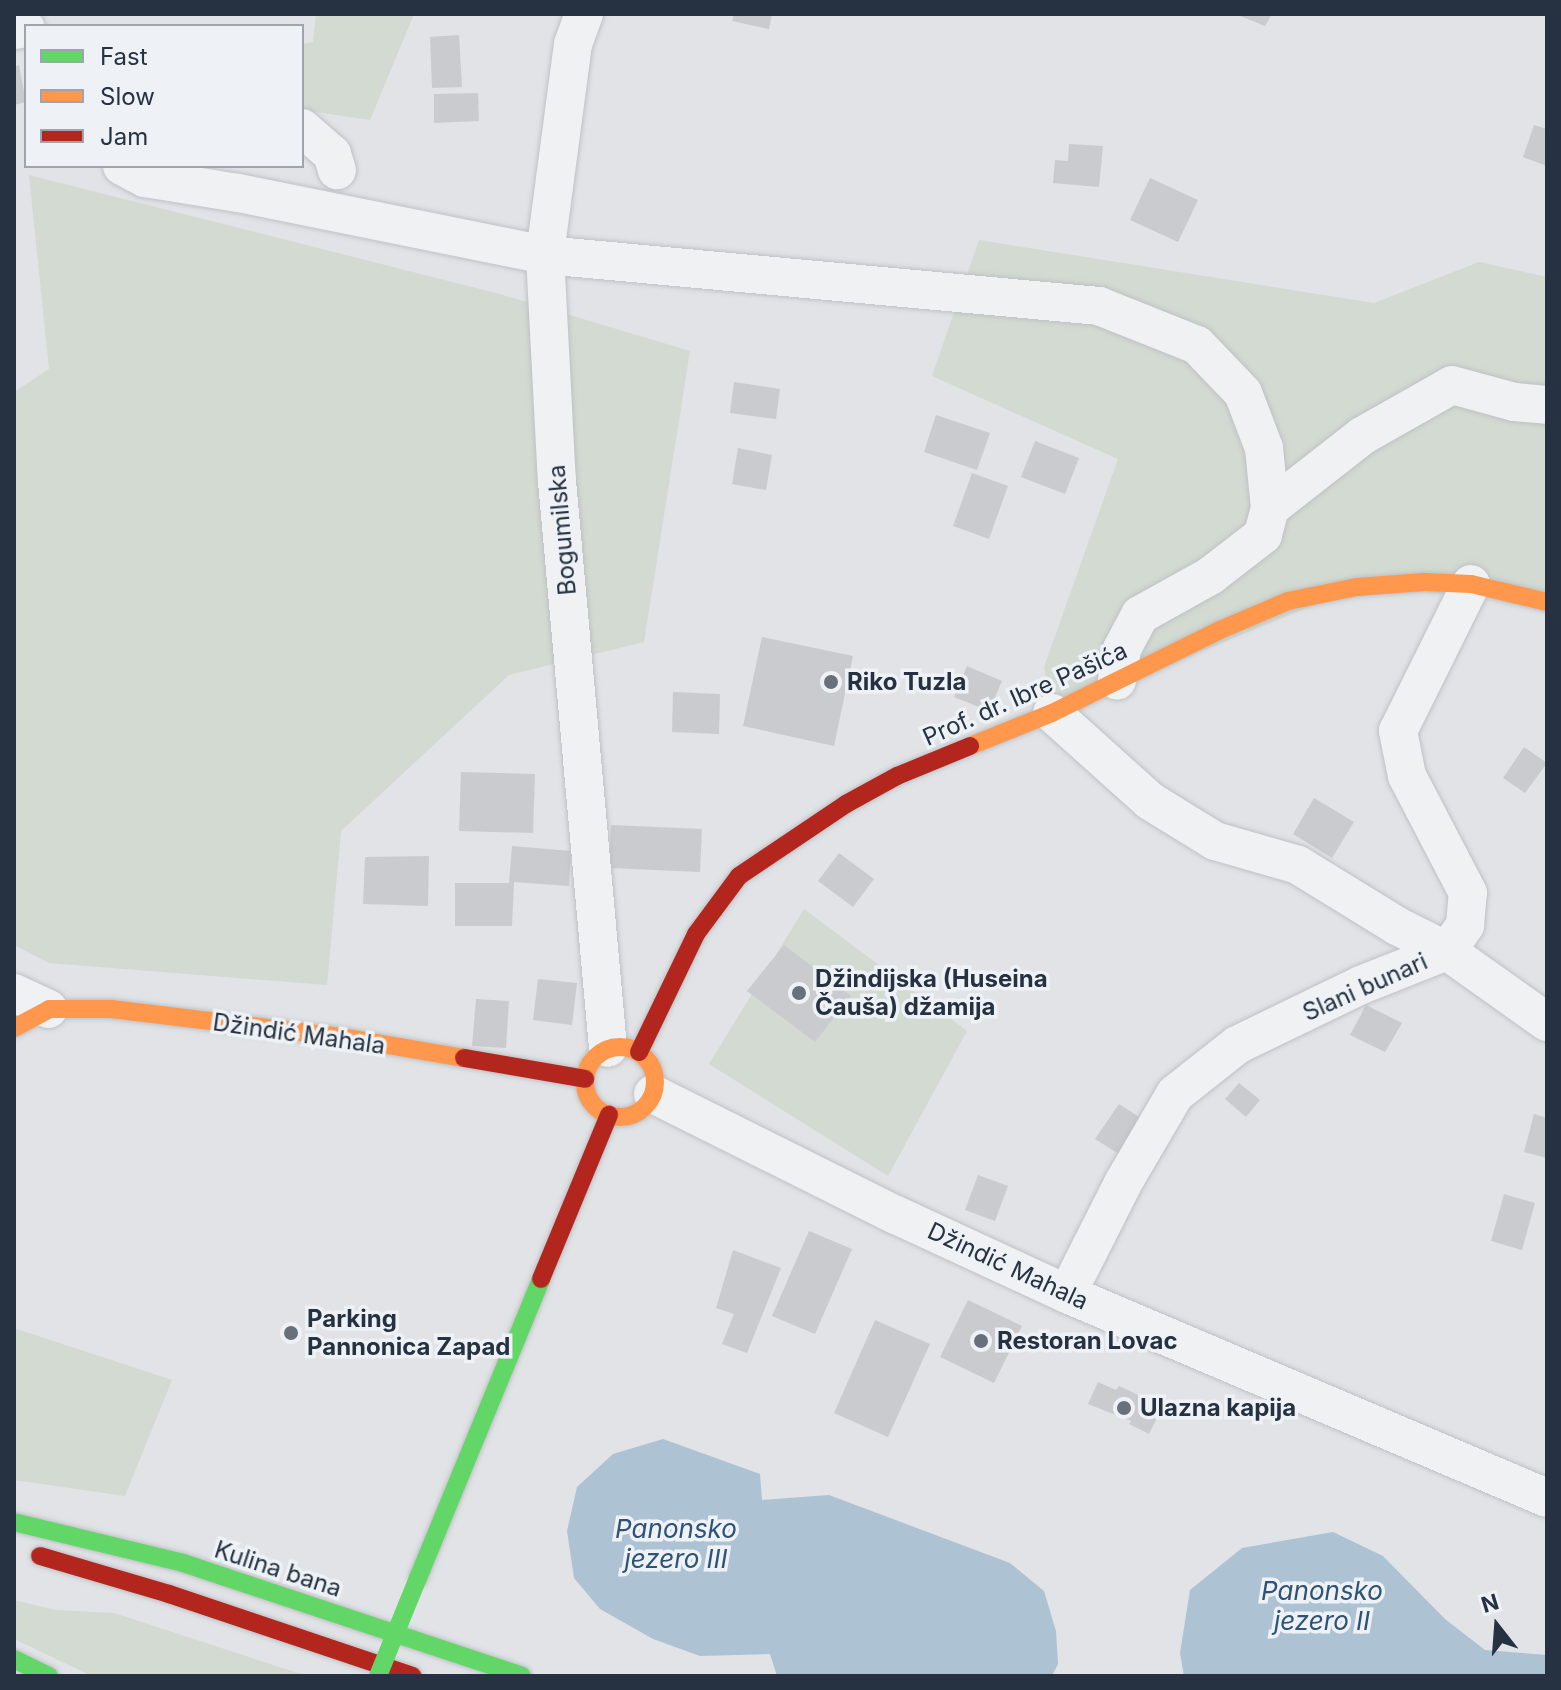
<!DOCTYPE html>
<html>
<head>
<meta charset="utf-8">
<style>
	body { margin:0 }
	#map { position:relative; width:1561px; height:1690px; overflow:hidden; background:#e1e3e6; font-family:Inter,sans-serif }
	div>[style] { position:absolute }
	.green>* { inset:0; background:#d2dad1 }
	.water>* { inset:0; background:#adc2d3 }
	.building>* { inset:0; background:#c9cbce }
	.roads { filter:drop-shadow(0 0 2px #bfc1c4) drop-shadow(0 0 2px #bfc1c4) }
	.street>* { height:38px; margin:-19px; padding:0 19px; transform-origin:19px; border-radius:19px; background:#f0f1f3 }
	.fast>* { height:18px; margin:-9px; padding:0 9px; transform-origin:9px; border-radius:9px; background:#63d668 }
	.slow>* { height:18px; margin:-9px; padding:0 9px; transform-origin:9px; border-radius:9px; background:#ff974d }
	.slow>.ring { margin:-9px; padding:0; box-sizing:content-box; background:none; border:18px solid #ff974d; border-radius:50% }
	.jam>* { height:18px; margin:-9px; padding:0 9px; transform-origin:9px; border-radius:9px; background:#b3261e }
	.fast-bridge>* { height:18px; margin:-9px; padding:0 9px; transform-origin:9px; border-radius:9px; background:#63d668 }
	.dots>* { width:22px; height:22px; translate:-50% -50%; box-sizing:border-box; border:4px solid #eef2f6; border-radius:50% }
	span { translate:-50% -50%; white-space:nowrap; text-align:center; line-height:1.15; -webkit-text-stroke:7px #eef2f6; paint-order:stroke }
	.street-label { font-size:24px; color:#263241 }
	.poi-label { font-size:24px; color:#263241; font-weight:700 }
	.left { translate:0 -50%; text-align:left }
	.water-label { font-size:26px; color:#2e5377; font-style:italic }
	.frame { position:absolute; inset:0; border:16px solid #263241; pointer-events:none }
	.legend { position:absolute; left:24px; top:24px; width:280px; height:144px; box-sizing:border-box; background:#eef2f6; border:2px solid #9ea5ae; margin:0; padding:10px 14px; list-style:none; font-size:24px; color:#263241 }
	.legend li { display:flex; align-items:center; gap:16px; height:40px }
	.legend b { width:40px; border:2px solid #9ea5ae }
	.north { position:absolute; left:1457px; top:1586px; width:80px; height:80px; -webkit-text-stroke:6px #eef2f6; paint-order:stroke; rotate:343deg; font-size:22px; font-weight:700; line-height:32px; text-align:center; color:#263241 }
	.north::after { content:''; display:block; margin:auto; width:28px; height:36px; background:#263241; clip-path:polygon(50% 0,100% 100%,50% 72%,0 100%) }
</style>
</head>
<body>
<div id="map">
	<div class="green">
		<i style="clip-path:polygon(316px 14px,414px 14px,370px 120px,302px 110px,302px 44px,313px 42px)"></i>
		<i style="clip-path:polygon(29px 175px,496px 293px,690px 351px,644px 642px,509px 675px,341px 831px,327px 985px,49px 963px,14px 945px,14px 392px,49px 369px)"></i>
		<i style="clip-path:polygon(979px 240px,1374px 303px,1479px 262px,1547px 277px,1547px 602px,1357px 587px,1052px 713px,1044px 667px,1118px 459px,932px 376px)"></i>
		<i style="clip-path:polygon(804px 909px,967px 1031px,888px 1176px,709px 1064px)"></i>
		<i style="clip-path:polygon(14px 1328px,172px 1380px,125px 1496px,14px 1480px)"></i>
		<i style="clip-path:polygon(14px 1600px,55px 1610px,114px 1613px,307px 1676px,92px 1676px,14px 1639px)"></i>
	</div>
	<div class="water">
		<i style="clip-path:polygon(663px 1439px,760px 1474px,762px 1500px,829px 1495px,1010px 1563px,1044px 1591px,1056px 1631px,1058px 1664px,1052px 1676px,777px 1676px,770px 1654px,700px 1656px,653px 1639px,600px 1609px,574px 1578px,567px 1531px,577px 1487px,613px 1454px)"></i>
		<i style="clip-path:polygon(1333px 1532px,1383px 1556px,1445px 1619px,1485px 1650px,1547px 1655px,1547px 1676px,1184px 1676px,1180px 1653px,1190px 1590px,1242px 1548px)"></i>
	</div>
	<div class="building">
		<i style="clip-path:polygon(734px 14px,772px 14px,769px 29px,732px 21px)"></i>
		<i style="clip-path:polygon(1235px 14px,1272px 14px,1265px 26px)"></i>
		<i style="clip-path:polygon(459px 35px,462px 87px,432px 88px,430px 37px)"></i>
		<i style="clip-path:polygon(19px 65px,26px 102px,14px 105px,14px 67px)"></i>
		<i style="clip-path:polygon(478px 93px,479px 121px,434px 123px,434px 94px)"></i>
		<i style="clip-path:polygon(1534px 125px,1547px 129px,1547px 166px,1523px 157px)"></i>
		<i style="clip-path:polygon(1069px 144px,1103px 146px,1099px 187px,1053px 183px,1055px 160px,1068px 161px)"></i>
		<i style="clip-path:polygon(1150px 178px,1198px 200px,1178px 242px,1130px 220px)"></i>
		<i style="clip-path:polygon(734px 382px,780px 389px,776px 419px,730px 413px)"></i>
		<i style="clip-path:polygon(936px 415px,990px 433px,977px 470px,924px 452px)"></i>
		<i style="clip-path:polygon(1035px 441px,1079px 458px,1065px 494px,1021px 477px)"></i>
		<i style="clip-path:polygon(738px 448px,772px 455px,766px 490px,732px 484px)"></i>
		<i style="clip-path:polygon(972px 473px,1008px 486px,989px 539px,953px 526px)"></i>
		<i style="clip-path:polygon(762px 637px,853px 656px,834px 746px,743px 726px)"></i>
		<i style="clip-path:polygon(967px 666px,1002px 681px,989px 711px,954px 697px)"></i>
		<i style="clip-path:polygon(673px 692px,720px 694px,719px 734px,672px 732px)"></i>
		<i style="clip-path:polygon(1524px 747px,1547px 763px,1525px 793px,1503px 778px)"></i>
		<i style="clip-path:polygon(461px 772px,535px 774px,533px 833px,459px 831px)"></i>
		<i style="clip-path:polygon(1314px 798px,1354px 822px,1332px 858px,1293px 834px)"></i>
		<i style="clip-path:polygon(611px 825px,702px 829px,700px 872px,609px 868px)"></i>
		<i style="clip-path:polygon(512px 846px,571px 851px,569px 886px,514px 882px,512px 926px,455px 926px,455px 883px,509px 883px)"></i>
		<i style="clip-path:polygon(839px 853px,874px 879px,853px 907px,818px 881px)"></i>
		<i style="clip-path:polygon(429px 856px,428px 906px,363px 904px,365px 857px)"></i>
		<i style="clip-path:polygon(784px 945px,851px 996px,815px 1042px,747px 991px)"></i>
		<i style="clip-path:polygon(538px 979px,577px 983px,572px 1025px,533px 1020px)"></i>
		<i style="clip-path:polygon(476px 999px,509px 1001px,506px 1048px,472px 1046px)"></i>
		<i style="clip-path:polygon(1366px 1005px,1402px 1023px,1385px 1052px,1350px 1035px)"></i>
		<i style="clip-path:polygon(1239px 1083px,1260px 1100px,1246px 1117px,1225px 1099px)"></i>
		<i style="clip-path:polygon(1119px 1104px,1147px 1122px,1125px 1158px,1095px 1139px)"></i>
		<i style="clip-path:polygon(1534px 1114px,1547px 1118px,1547px 1158px,1524px 1152px)"></i>
		<i style="clip-path:polygon(978px 1175px,1008px 1186px,995px 1221px,965px 1210px)"></i>
		<i style="clip-path:polygon(1504px 1194px,1535px 1203px,1522px 1250px,1491px 1241px)"></i>
		<i style="clip-path:polygon(809px 1231px,852px 1249px,815px 1334px,772px 1316px)"></i>
		<i style="clip-path:polygon(733px 1250px,781px 1268px,747px 1353px,722px 1344px,734px 1314px,716px 1308px)"></i>
		<i style="clip-path:polygon(968px 1300px,1022px 1326px,994px 1383px,940px 1357px)"></i>
		<i style="clip-path:polygon(875px 1320px,930px 1344px,888px 1437px,834px 1413px)"></i>
		<i style="clip-path:polygon(1098px 1382px,1116px 1390px,1119px 1386px,1145px 1398px,1143px 1404px,1160px 1412px,1149px 1434px,1129px 1424px,1131px 1421px,1088px 1404px)"></i>
	</div>
	<div class="roads">
		<div class="street">
			<i style="left:584px;top:14px;width:32px;rotate:110deg"></i>
			<i style="left:573px;top:44px;width:213px;rotate:97.6deg"></i>
			<i style="left:545px;top:255px;width:226px;rotate:87deg"></i>
			<i style="left:557px;top:481px;width:569px;rotate:84.86deg"></i>
			<i style="left:14px;top:30px;width:12px;rotate:-9deg"></i>
			<i style="left:302px;top:128px;width:40px;rotate:41deg"></i>
			<i style="left:332px;top:154px;width:17px;rotate:73deg"></i>
			<i style="left:122px;top:166px;width:26px;rotate:28deg"></i>
			<i style="left:145px;top:178px;width:94px;rotate:9.2deg"></i>
			<i style="left:238px;top:193px;width:313px;rotate:11.4deg"></i>
			<i style="left:545px;top:255px;width:556px;rotate:5.26deg"></i>
			<i style="left:1099px;top:306px;width:105px;rotate:21.7deg"></i>
			<i style="left:1197px;top:345px;width:66px;rotate:46.2deg"></i>
			<i style="left:1243px;top:393px;width:59px;rotate:69.1deg"></i>
			<i style="left:1264px;top:448px;width:60px;rotate:84.3deg"></i>
			<i style="left:1270px;top:508px;width:28px;rotate:105deg"></i>
			<i style="left:1263px;top:535px;width:67px;rotate:142.3deg"></i>
			<i style="left:1210px;top:576px;width:80px;rotate:150.9deg"></i>
			<i style="left:1140px;top:615px;width:38px;rotate:118deg"></i>
			<i style="left:1122px;top:649px;width:32px;rotate:99deg"></i>
			<i style="left:1270px;top:508px;width:117px;rotate:-38deg"></i>
			<i style="left:1362px;top:436px;width:103px;rotate:-29.5deg"></i>
			<i style="left:1452px;top:385px;width:64px;rotate:15.3deg"></i>
			<i style="left:1514px;top:402px;width:33px;rotate:5deg"></i>
			<i style="left:1052px;top:713px;width:132px;rotate:41.9deg"></i>
			<i style="left:1150px;top:801px;width:76px;rotate:31.6deg"></i>
			<i style="left:1215px;top:841px;width:86px;rotate:16.1deg"></i>
			<i style="left:1298px;top:865px;width:116px;rotate:31.6deg"></i>
			<i style="left:1397px;top:926px;width:56px;rotate:26.6deg"></i>
			<i style="left:1447px;top:951px;width:123px;rotate:35.4deg"></i>
			<i style="left:14px;top:993px;width:38px;rotate:25deg"></i>
			<i style="left:653px;top:1094px;width:271px;rotate:26.5deg"></i>
			<i style="left:896px;top:1215px;width:188px;rotate:24.8deg"></i>
			<i style="left:1067px;top:1294px;width:522px;rotate:23.03deg"></i>
			<i style="left:1067px;top:1294px;width:124px;rotate:-63.2deg"></i>
			<i style="left:1123px;top:1183px;width:103px;rotate:-59.7deg"></i>
			<i style="left:1175px;top:1094px;width:79px;rotate:-38.3deg"></i>
			<i style="left:1237px;top:1045px;width:138px;rotate:-25.8deg"></i>
			<i style="left:1361px;top:985px;width:92px;rotate:-21.6deg"></i>
			<i style="left:1447px;top:951px;width:32px;rotate:-55deg"></i>
			<i style="left:1465px;top:925px;width:32px;rotate:-85deg"></i>
			<i style="left:1468px;top:893px;width:132px;rotate:-117.5deg"></i>
			<i style="left:1407px;top:776px;width:46px;rotate:-101.3deg"></i>
			<i style="left:1398px;top:731px;width:164px;rotate:-63.6deg"></i>
		</div>
		<div class="fast">
			<i style="left:14px;top:1522px;width:174px;rotate:13.6deg"></i>
			<i style="left:183px;top:1563px;width:357px;rotate:18.4deg"></i>
			<i style="left:418px;top:1578px;width:323px;rotate:-67.6deg"></i>
			<i style="left:14px;top:1659px;width:39px;rotate:26deg"></i>
		</div>
		<div class="slow">
			<i style="left:970px;top:746px;width:88px;rotate:-21.9deg"></i>
			<i style="left:1052px;top:713px;width:187px;rotate:-26.3deg"></i>
			<i style="left:1220px;top:630px;width:74px;rotate:-23.1deg"></i>
			<i style="left:1288px;top:601px;width:70px;rotate:-11.5deg"></i>
			<i style="left:1357px;top:587px;width:67px;rotate:-4.3deg"></i>
			<i style="left:1424px;top:582px;width:47px;rotate:2.4deg"></i>
			<i style="left:1471px;top:584px;width:78px;rotate:13.3deg"></i>
			<i style="left:14px;top:1028px;width:40px;rotate:-28deg"></i>
			<i style="left:49px;top:1009px;width:62px"></i>
			<i style="left:111px;top:1009px;width:232px;rotate:6.9deg"></i>
			<i style="left:341px;top:1037px;width:125px;rotate:9.7deg"></i>
			<i class="ring" style="left:585px;top:1047px;width:52px;height:52px"></i>
		</div>
		<div class="jam">
			<i style="left:639px;top:1052px;width:131px;rotate:-64.2deg"></i>
			<i style="left:696px;top:934px;width:72px;rotate:-53.4deg"></i>
			<i style="left:739px;top:876px;width:129px;rotate:-33.9deg"></i>
			<i style="left:846px;top:804px;width:58px;rotate:-28.8deg"></i>
			<i style="left:897px;top:776px;width:79px;rotate:-22.3deg"></i>
			<i style="left:464px;top:1058px;width:123px;rotate:9.8deg"></i>
			<i style="left:541px;top:1279px;width:178px;rotate:-67.5deg"></i>
			<i style="left:40px;top:1556px;width:134px;rotate:16.4deg"></i>
			<i style="left:169px;top:1594px;width:257px;rotate:18.6deg"></i>
		</div>
	</div>
	<div class="fast-bridge">
		<i style="left:378px;top:1676px;width:106px;rotate:-67.8deg"></i>
	</div>
	<div class="dots">
		<i style="left:831px;top:682px;background:#67707b"></i>
		<i style="left:799px;top:993px;background:#67707b"></i>
		<i style="left:291px;top:1333px;background:#67707b"></i>
		<i style="left:981px;top:1341px;background:#67707b"></i>
		<i style="left:1124px;top:1408px;background:#67707b"></i>
	</div>
	<div class="street-label">
		<span style="left:562px;top:530px;rotate:-95deg">Bogumilska</span>
		<span style="left:1025px;top:694px;rotate:-24deg">Prof. dr. Ibre Pašića</span>
		<span style="left:1365px;top:987px;rotate:-24deg">Slani bunari</span>
		<span style="left:299px;top:1034px;rotate:8deg">Džindić Mahala</span>
		<span style="left:1008px;top:1266px;rotate:25deg">Džindić Mahala</span>
		<span style="left:278px;top:1569px;rotate:18deg">Kulina bana</span>
	</div>
	<div class="poi-label">
		<span class="left" style="left:847px;top:682px">Riko Tuzla</span>
		<span class="left" style="left:815px;top:993px">Džindijska (Huseina<br>Čauša) džamija</span>
		<span class="left" style="left:307px;top:1333px">Parking<br>Pannonica Zapad</span>
		<span class="left" style="left:997px;top:1341px">Restoran Lovac</span>
		<span class="left" style="left:1140px;top:1408px">Ulazna kapija</span>
	</div>
	<div class="water-label">
		<span style="left:676px;top:1544px">Panonsko<br>jezero III</span>
		<span style="left:1322px;top:1606px">Panonsko<br>jezero II</span>
	</div>
	<div class="frame"></div>
	<ul class="legend">
	<li><b style="height:10px;background:#63d668"></b>Fast</li>
	<li><b style="height:10px;background:#ff974d"></b>Slow</li>
	<li><b style="height:10px;background:#b3261e"></b>Jam</li>
	</ul>
	<div class="north">N</div>
</div>
</body>
</html>
